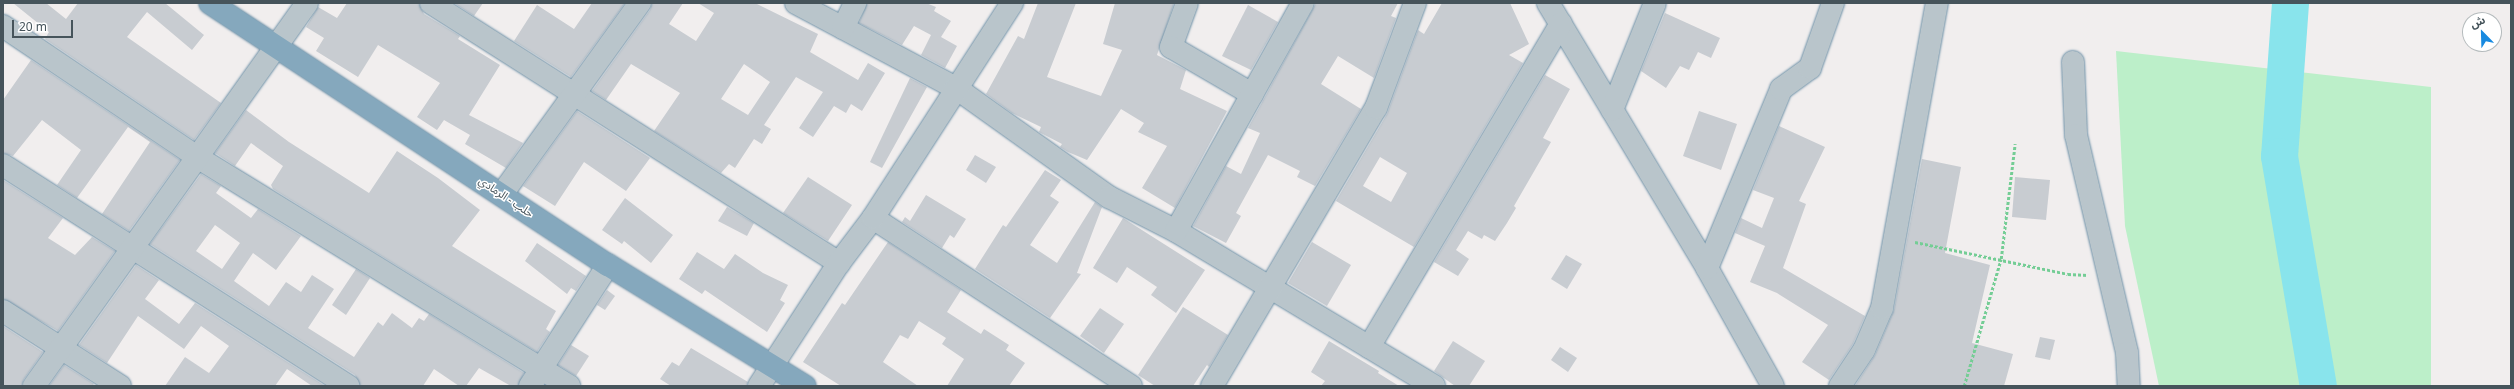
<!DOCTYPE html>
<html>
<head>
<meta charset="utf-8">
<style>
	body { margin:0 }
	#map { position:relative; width:2514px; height:389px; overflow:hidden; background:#f1eeee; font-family:"Noto Sans","Noto Sans Arabic",sans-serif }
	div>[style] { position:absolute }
	.green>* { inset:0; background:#bcefc9 }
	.river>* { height:37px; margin:-18.5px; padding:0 18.5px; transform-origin:18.5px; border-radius:18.5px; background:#89e4ec }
	.building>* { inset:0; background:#c8ccd1 }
	.path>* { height:2.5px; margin-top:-1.25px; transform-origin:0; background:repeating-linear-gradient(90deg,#74cd95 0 3px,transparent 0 5px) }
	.roads { filter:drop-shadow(0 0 1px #7193a9) drop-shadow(0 0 1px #7193a9) }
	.street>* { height:22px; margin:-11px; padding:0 11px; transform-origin:11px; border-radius:11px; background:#b9c5cb }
	.highway>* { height:22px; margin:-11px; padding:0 11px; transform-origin:11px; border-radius:11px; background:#85a8bd }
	span { translate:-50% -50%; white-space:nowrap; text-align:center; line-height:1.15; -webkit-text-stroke:3px #fff; paint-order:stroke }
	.street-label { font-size:11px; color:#46545b }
	.frame { position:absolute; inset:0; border:4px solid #46545b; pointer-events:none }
	.north { position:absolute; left:2462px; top:12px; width:40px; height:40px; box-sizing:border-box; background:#fff; border:1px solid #b5bbbd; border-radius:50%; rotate:337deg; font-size:11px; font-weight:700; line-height:16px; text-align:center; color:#46545b }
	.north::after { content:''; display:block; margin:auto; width:14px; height:18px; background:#188ae0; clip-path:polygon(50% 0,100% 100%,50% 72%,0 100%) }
	.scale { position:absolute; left:12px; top:20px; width:61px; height:18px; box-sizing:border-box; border:2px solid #46545b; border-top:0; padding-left:5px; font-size:12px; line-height:14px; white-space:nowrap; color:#46545b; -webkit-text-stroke:3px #fff; paint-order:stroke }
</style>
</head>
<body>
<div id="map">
	<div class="green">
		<i style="clip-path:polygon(2116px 51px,2431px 87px,2431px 386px,2159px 386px,2125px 226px)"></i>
	</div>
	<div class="river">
		<i style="left:2290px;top:3px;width:153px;rotate:94.1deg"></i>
		<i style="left:2279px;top:156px;width:233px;rotate:80.4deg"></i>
	</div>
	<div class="building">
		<i style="clip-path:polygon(13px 3px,46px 3px,66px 19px,78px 3px,165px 3px,204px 35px,192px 50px,147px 12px,127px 37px,221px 103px,194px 140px,45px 39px,49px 32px)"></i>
		<i style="clip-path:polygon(347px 3px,419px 3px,424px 14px,460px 36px,458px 39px,500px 65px,469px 115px,523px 143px,506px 168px,465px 144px,470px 135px,444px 120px,437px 130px,417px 117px,440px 83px,378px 45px,358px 77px,316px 51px,324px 38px,306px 27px,318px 7px,337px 18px)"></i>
		<i style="clip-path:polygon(454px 3px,483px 3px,474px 16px)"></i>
		<i style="clip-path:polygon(592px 3px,625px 3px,571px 77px,514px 41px,537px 5px,574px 29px)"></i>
		<i style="clip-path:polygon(evenodd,652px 3px,683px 3px,669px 24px,696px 41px,714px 13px,698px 3px,755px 3px,818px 34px,810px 52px,858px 80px,868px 63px,885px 73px,862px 111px,851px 104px,846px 113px,834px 106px,813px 137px,799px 128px,823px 92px,796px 77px,764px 125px,771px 129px,762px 144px,754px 139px,735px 168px,729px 164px,721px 173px,654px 131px,680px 93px,631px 64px,606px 100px,592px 91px,650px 10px,652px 3px,744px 64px,770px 82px,748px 115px,721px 99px,744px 64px)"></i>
		<i style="clip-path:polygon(867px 3px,926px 3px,936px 7px,934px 11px,951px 21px,941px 37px,957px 46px,945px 68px,921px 55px,931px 35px,914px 26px,902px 45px,859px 23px)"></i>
		<i style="clip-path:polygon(1038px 3px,1076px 3px,1047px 77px,1101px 96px,1122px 50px,1103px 44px,1115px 3px,1174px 3px,1157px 55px,1186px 70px,1180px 89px,1227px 111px,1175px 208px,1142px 188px,1167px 146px,1138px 132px,1144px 123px,1121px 109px,1087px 160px,1068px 152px,1060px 147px,1062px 144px,1039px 132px,1041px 127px,1012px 113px,986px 94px,1018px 36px,1024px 39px)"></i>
		<i style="clip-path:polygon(1316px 3px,1398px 3px,1391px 16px,1396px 18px,1374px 78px,1338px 56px,1321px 84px,1361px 109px,1315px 186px,1297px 177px,1300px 171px,1268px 155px,1236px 213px,1241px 216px,1226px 243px,1193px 226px,1226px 166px,1241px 174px,1260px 133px,1248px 128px)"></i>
		<i style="clip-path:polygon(evenodd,1442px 3px,1510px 3px,1529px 44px,1509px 55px,1523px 63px,1414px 247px,1336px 201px,1387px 114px,1418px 30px,1424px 34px,1442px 3px,1380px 157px,1407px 173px,1391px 202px,1363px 186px,1380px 157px)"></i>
		<i style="clip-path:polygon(1248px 5px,1278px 22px,1251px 70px,1222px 56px)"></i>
		<i style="clip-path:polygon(1665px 13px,1720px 38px,1711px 58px,1698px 52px,1689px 70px,1680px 66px,1666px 88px,1641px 71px)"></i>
		<i style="clip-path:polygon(31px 60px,180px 160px,129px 231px,102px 214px,150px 142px,128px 127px,77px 198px,57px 185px,81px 150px,42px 120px,13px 156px,3px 153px,3px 100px)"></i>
		<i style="clip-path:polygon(1545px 75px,1570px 89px,1543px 138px,1551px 142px,1514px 206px,1516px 208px,1507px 223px,1495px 241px,1484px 235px,1482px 239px,1468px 231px,1456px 250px,1469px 259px,1458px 276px,1434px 262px)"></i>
		<i style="clip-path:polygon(910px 78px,927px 87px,882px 168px,870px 162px)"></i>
		<i style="clip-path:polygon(246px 110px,289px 142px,369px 193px,397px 151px,438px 178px,480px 210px,452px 246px,556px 311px,546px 329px,550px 332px,537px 352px,273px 189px,271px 185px,283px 166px,251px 143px,235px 166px,215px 153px)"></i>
		<i style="clip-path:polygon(577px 111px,650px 158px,626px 191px,584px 162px,555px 206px,523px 186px)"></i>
		<i style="clip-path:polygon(1699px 111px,1737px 124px,1721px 170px,1683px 156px)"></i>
		<i style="clip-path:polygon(1779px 126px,1825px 147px,1799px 201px,1806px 204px,1783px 268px,1865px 316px,1853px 344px,1829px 380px,1802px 362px,1828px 325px,1777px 293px,1750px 282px,1765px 246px,1735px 233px,1741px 218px,1762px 228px,1774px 198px,1753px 190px)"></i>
		<i style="clip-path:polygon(975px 155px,996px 167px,986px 183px,966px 170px)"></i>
		<i style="clip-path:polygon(1922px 159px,1961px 167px,1945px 253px,1990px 265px,1972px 343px,2013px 354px,2004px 386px,1855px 386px,1875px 355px,1894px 310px)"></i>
		<i style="clip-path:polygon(1045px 170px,1061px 180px,1050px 196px,1059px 202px,1030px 245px,1057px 263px,1095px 202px,1102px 207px,1077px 273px,1081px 274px,1050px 318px,975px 269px,1003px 225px,1006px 227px)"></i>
		<i style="clip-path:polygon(evenodd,201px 174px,221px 186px,216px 193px,251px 218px,258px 209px,301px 236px,276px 270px,253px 253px,234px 281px,269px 306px,286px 282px,301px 292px,312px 275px,334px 289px,308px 328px,354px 357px,378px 322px,383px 326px,392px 313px,412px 328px,419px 318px,424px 321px,429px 314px,524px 373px,518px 386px,511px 386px,479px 368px,466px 386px,459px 386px,434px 369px,423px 386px,360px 386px,355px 375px,150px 244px,201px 174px,215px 225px,240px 243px,222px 269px,196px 251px,215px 225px)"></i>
		<i style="clip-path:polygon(808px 177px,852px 205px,828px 241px,783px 213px)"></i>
		<i style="clip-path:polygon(2015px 177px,2050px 180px,2046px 220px,2012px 217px)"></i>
		<i style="clip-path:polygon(3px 180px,63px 218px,48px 238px,75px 255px,92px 237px,115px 251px,58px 331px,3px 299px)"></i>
		<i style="clip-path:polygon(926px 195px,966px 219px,954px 238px,950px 235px,942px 248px,902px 222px,905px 217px,910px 221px)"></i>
		<i style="clip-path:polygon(625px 198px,673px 235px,651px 263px,624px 241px,622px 244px,602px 230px)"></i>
		<i style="clip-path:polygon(727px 207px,754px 223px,747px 236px,718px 221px)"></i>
		<i style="clip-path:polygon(1123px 218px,1205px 270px,1176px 313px,1151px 295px,1157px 287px,1127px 267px,1117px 283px,1093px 268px)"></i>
		<i style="clip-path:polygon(888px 242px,961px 290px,947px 312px,981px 334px,984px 329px,1009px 345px,1006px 350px,1025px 363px,1009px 386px,947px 386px,964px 359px,942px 344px,946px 338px,919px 321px,908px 339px,900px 335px,883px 362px,918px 386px,841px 386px,803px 362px,842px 303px,845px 305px)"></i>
		<i style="clip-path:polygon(1312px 242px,1351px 265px,1327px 306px,1288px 283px)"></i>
		<i style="clip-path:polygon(537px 243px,586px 276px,576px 291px,571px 288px,567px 294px,525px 261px)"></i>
		<i style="clip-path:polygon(697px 252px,724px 269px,735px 254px,763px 273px,788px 285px,780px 300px,785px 303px,767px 332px,705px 290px,702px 294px,679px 279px)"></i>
		<i style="clip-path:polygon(1566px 255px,1582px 264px,1567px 289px,1551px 279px)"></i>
		<i style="clip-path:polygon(136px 265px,159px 280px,145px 299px,179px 324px,195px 303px,325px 386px,312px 386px,287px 369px,275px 386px,165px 386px,185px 357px,209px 373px,229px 346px,201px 326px,184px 349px,138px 316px,107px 363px,79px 345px)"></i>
		<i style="clip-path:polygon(356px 269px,370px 278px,346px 315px,332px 305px)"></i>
		<i style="clip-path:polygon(607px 290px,615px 296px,605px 310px,597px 305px)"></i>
		<i style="clip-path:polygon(1183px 307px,1228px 335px,1209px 367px,1207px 365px,1193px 386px,1155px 386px,1138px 375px)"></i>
		<i style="clip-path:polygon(1100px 308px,1124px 324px,1104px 353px,1080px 336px)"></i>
		<i style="clip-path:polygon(3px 326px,43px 352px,24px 379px,22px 386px,3px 386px)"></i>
		<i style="clip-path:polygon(2040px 337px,2055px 340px,2050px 360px,2035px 357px)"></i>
		<i style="clip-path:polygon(1329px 341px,1379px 371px,1378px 373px,1399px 386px,1321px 386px,1325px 381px,1311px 372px)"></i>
		<i style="clip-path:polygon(1453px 341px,1485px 361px,1469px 386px,1455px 386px,1434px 371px)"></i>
		<i style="clip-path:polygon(571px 345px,589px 356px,576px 376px,558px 365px)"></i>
		<i style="clip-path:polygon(1560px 347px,1577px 358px,1568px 372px,1551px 360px)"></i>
		<i style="clip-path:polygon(691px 348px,748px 382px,747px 386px,671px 386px,660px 379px,672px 362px,679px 366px)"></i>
		<i style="clip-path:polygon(64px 365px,94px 384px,92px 386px,49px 386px)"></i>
	</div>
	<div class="path">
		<i style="left:1915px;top:242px;width:156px;rotate:11.8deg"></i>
		<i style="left:2068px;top:274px;width:20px;rotate:3deg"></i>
		<i style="left:1964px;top:386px;width:132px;rotate:-73.8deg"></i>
		<i style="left:2001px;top:259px;width:116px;rotate:-83.1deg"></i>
	</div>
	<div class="roads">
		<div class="street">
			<i style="left:431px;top:3px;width:484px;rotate:32.5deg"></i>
			<i style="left:796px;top:3px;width:181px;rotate:28deg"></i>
			<i style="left:956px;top:88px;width:188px;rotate:35.5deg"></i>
			<i style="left:1109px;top:197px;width:75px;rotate:26.9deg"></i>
			<i style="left:1176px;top:231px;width:301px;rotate:31deg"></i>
			<i style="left:1187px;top:3px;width:47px;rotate:110deg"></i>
			<i style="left:1171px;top:47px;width:94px;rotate:30.1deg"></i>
			<i style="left:1548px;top:3px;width:309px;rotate:59deg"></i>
			<i style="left:1707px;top:268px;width:135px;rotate:60.8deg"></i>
			<i style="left:3px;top:26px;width:234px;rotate:34deg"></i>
			<i style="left:197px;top:157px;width:437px;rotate:31.6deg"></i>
			<i style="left:843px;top:28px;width:28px;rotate:-64deg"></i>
			<i style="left:2073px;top:62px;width:73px;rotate:87.6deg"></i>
			<i style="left:2076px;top:135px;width:224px;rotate:76.8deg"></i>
			<i style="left:2127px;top:353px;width:33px;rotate:87deg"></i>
			<i style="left:1612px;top:110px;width:115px;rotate:-68.1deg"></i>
			<i style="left:3px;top:165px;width:410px;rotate:32.6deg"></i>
			<i style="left:502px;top:194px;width:236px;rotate:-54.2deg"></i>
			<i style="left:873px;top:218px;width:308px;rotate:33.1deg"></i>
			<i style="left:1176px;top:231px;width:261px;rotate:-60.9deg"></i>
			<i style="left:1707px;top:268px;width:194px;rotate:-67.5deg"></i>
			<i style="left:1781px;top:89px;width:36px;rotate:-36deg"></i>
			<i style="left:1810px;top:68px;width:69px;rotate:-70.5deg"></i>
			<i style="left:3px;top:311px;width:139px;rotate:32.7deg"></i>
			<i style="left:1369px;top:347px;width:376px;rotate:-59.3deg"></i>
			<i style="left:34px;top:386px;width:470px;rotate:-54.5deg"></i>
			<i style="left:530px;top:386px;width:144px;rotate:-57.2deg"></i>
			<i style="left:759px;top:386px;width:147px;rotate:-57deg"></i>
			<i style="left:839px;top:263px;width:56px;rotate:-52.9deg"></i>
			<i style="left:873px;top:218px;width:256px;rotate:-57.1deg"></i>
			<i style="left:1212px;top:386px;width:323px;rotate:-59.5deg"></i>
			<i style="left:1376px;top:108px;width:112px;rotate:-69.6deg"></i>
			<i style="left:1840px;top:386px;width:43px;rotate:-56.3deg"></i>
			<i style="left:1864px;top:350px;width:46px;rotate:-66.8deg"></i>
			<i style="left:1882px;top:308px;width:310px;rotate:-79.8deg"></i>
		</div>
		<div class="highway">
			<i style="left:210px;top:3px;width:476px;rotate:33.4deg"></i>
			<i style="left:608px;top:265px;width:231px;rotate:31.6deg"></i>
		</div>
	</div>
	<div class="street-label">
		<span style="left:506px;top:197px;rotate:34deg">حلب - الرمادي</span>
	</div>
	<div class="frame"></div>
	<div class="north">ش</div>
	<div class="scale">20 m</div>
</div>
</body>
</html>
